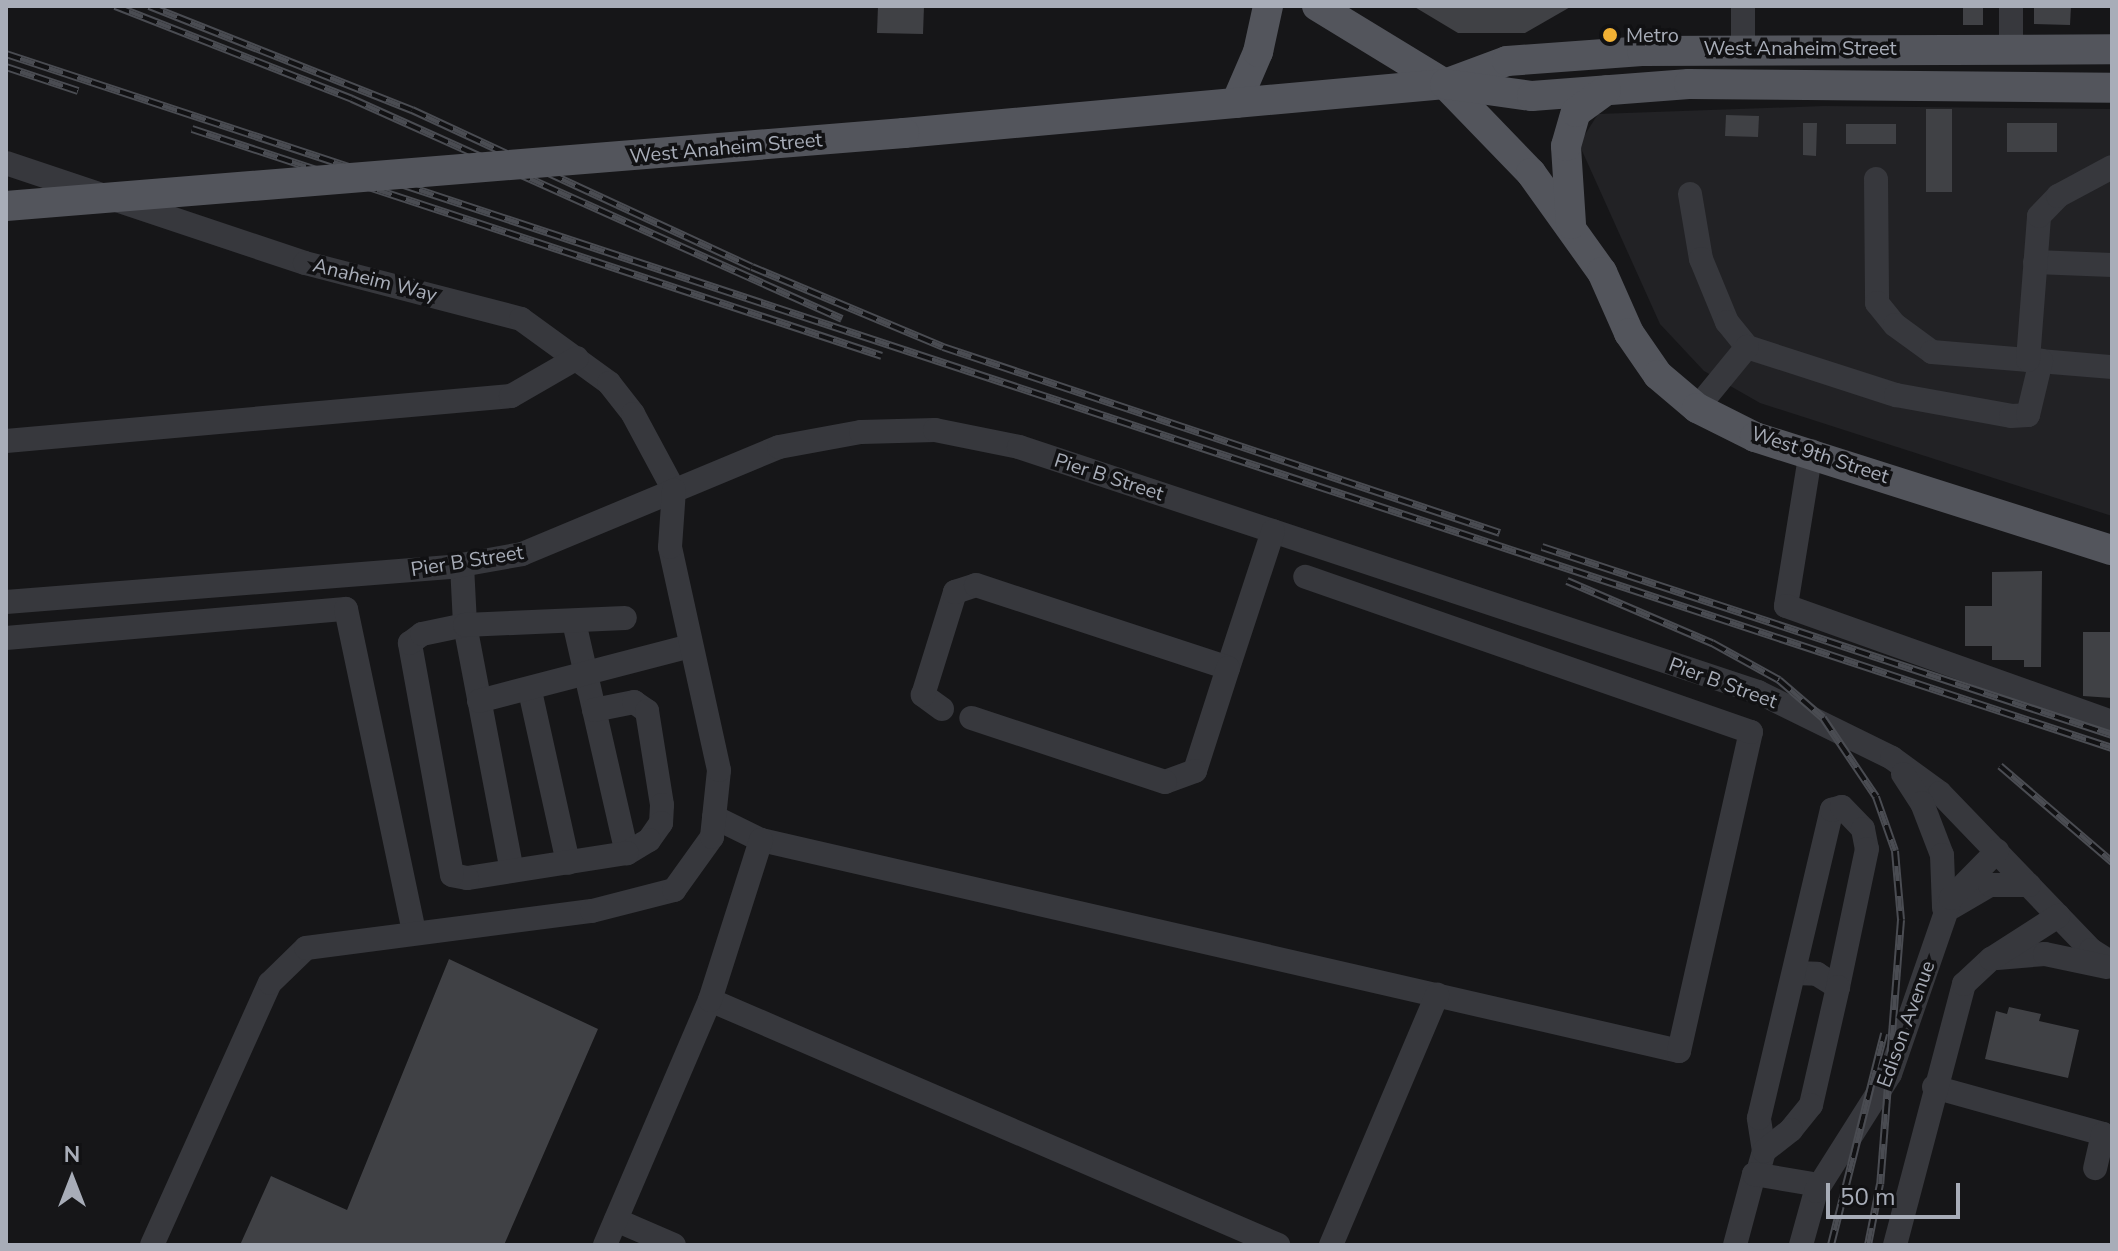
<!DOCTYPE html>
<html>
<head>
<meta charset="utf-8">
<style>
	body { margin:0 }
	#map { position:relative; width:2118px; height:1251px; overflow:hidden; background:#161618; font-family:"Nunito Sans",sans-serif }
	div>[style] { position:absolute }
	.built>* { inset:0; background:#222225 }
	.building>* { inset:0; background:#404145 }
	.minor>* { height:24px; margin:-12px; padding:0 12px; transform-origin:12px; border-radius:12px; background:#37383d }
	.major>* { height:30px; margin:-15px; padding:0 15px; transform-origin:15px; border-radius:15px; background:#53555c }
	.rail>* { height:8px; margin-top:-4px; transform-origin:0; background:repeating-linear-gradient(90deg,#111113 0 15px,#4a4c52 0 30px); box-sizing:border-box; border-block:2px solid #4a4c52 }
	.major-bridge>* { height:30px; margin:-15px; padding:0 15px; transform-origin:15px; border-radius:15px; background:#53555c }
	.dots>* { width:22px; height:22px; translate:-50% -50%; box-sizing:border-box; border:4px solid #111113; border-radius:50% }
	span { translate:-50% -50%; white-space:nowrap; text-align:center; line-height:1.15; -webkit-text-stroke:7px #111113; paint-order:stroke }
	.poi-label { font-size:20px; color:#a8adb8 }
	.left { translate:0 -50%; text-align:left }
	.street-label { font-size:20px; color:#a8adb8 }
	.frame { position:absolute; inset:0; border:8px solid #a8adb8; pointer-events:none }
	.north { position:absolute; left:32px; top:1139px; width:80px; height:80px; -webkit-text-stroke:6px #111113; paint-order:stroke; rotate:0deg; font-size:22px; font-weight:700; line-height:32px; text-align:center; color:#a8adb8 }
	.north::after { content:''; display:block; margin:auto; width:28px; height:36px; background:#a8adb8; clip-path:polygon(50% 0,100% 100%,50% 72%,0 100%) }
	.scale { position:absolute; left:1826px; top:1183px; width:134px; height:36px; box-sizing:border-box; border:4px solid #a8adb8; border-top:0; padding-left:10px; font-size:24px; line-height:28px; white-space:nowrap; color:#a8adb8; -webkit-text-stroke:6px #111113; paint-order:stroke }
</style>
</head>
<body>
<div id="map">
	<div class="built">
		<i style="clip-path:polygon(1824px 106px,2112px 109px,2112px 516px,1760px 403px,1704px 371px,1660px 324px,1579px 144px,1598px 114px)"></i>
	</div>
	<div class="building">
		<i style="clip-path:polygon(878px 6px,924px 6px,923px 34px,877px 33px)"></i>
		<i style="clip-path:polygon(1413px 6px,1572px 6px,1525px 33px,1458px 33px)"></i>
		<i style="clip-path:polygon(1963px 6px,1983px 6px,1983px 25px,1963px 25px)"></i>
		<i style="clip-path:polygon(2034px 6px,2071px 6px,2070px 25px,2034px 24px)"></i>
		<i style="clip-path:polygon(1926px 109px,1952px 109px,1952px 192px,1926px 192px)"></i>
		<i style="clip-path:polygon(1726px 115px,1759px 116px,1758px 137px,1725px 136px)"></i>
		<i style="clip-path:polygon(1803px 123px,1817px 123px,1816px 156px,1803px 155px)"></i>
		<i style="clip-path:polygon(2007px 123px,2057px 123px,2057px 152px,2007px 152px)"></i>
		<i style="clip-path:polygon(1846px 124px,1896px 124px,1896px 144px,1846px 144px)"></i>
		<i style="clip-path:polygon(2042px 571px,2041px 667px,2024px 667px,2024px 660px,1992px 660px,1992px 646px,1965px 646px,1965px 606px,1992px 606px,1992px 572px)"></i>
		<i style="clip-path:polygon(2083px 632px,2112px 632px,2112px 698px,2083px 696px)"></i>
		<i style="clip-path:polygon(449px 959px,598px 1029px,504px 1245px,240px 1245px,271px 1176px,347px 1210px)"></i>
		<i style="clip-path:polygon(2009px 1007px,2041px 1014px,2039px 1021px,2079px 1030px,2068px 1078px,1985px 1059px,1996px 1011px,2007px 1014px)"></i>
	</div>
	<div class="minor">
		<i style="left:1743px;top:6px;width:41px;rotate:90deg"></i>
		<i style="left:2011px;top:48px;width:42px;rotate:-90deg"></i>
		<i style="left:6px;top:163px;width:315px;rotate:18.5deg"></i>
		<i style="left:305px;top:263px;width:223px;rotate:14.5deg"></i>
		<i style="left:521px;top:319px;width:109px;rotate:36deg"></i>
		<i style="left:609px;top:383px;width:39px;rotate:52deg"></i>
		<i style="left:633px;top:414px;width:86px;rotate:61.7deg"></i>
		<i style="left:1876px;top:179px;width:124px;rotate:89.5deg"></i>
		<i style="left:1877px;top:303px;width:28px;rotate:51deg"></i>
		<i style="left:1895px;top:325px;width:46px;rotate:36.1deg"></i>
		<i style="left:1932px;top:352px;width:181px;rotate:4.8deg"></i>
		<i style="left:1690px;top:194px;width:66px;rotate:80.4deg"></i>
		<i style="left:1701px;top:259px;width:68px;rotate:67.6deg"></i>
		<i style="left:1727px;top:322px;width:32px;rotate:51deg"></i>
		<i style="left:1747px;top:347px;width:157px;rotate:17.9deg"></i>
		<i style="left:1896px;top:395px;width:117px;rotate:10.3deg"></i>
		<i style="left:2011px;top:416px;width:17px;rotate:-3deg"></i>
		<i style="left:2028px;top:415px;width:56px;rotate:-76.5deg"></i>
		<i style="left:2035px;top:262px;width:77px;rotate:2.2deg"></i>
		<i style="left:2028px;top:360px;width:144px;rotate:-85.6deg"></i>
		<i style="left:2039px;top:216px;width:28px;rotate:-46deg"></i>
		<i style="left:2058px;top:196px;width:61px;rotate:-28.2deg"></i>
		<i style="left:1697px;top:408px;width:79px;rotate:-50.7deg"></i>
		<i style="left:6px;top:441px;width:507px;rotate:-5.09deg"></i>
		<i style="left:511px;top:396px;width:76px;rotate:-29.9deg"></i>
		<i style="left:1811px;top:451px;width:157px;rotate:99.2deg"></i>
		<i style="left:1786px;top:606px;width:346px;rotate:19.6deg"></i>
		<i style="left:462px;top:565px;width:60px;rotate:87.1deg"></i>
		<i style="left:465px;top:625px;width:250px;rotate:79.2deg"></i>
		<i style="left:6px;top:602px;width:445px;rotate:-4.5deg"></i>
		<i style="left:450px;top:567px;width:73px;rotate:-10.2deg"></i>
		<i style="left:522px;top:554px;width:278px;rotate:-22.6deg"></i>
		<i style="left:779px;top:447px;width:83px;rotate:-10.4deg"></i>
		<i style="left:861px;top:432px;width:74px;rotate:-1.5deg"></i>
		<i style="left:935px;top:430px;width:86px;rotate:11.4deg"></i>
		<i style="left:1019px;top:447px;width:779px;rotate:18.34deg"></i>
		<i style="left:1758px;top:692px;width:149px;rotate:26.2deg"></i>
		<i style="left:1892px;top:758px;width:59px;rotate:36.1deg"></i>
		<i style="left:1940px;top:793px;width:218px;rotate:46.1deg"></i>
		<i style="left:2091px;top:950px;width:25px;rotate:32deg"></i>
		<i style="left:574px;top:622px;width:237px;rotate:77.1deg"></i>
		<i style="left:6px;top:638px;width:341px;rotate:-4.9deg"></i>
		<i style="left:346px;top:609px;width:331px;rotate:78.1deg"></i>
		<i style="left:1228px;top:668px;width:144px;rotate:-71.8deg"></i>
		<i style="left:530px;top:691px;width:176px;rotate:77.5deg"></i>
		<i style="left:479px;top:701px;width:218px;rotate:-14.6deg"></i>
		<i style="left:942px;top:709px;width:24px;rotate:-144deg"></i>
		<i style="left:923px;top:695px;width:108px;rotate:-72.7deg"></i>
		<i style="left:955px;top:592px;width:22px;rotate:-18deg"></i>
		<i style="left:976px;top:585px;width:265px;rotate:18.2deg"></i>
		<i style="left:1228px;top:668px;width:108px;rotate:107.8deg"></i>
		<i style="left:1195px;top:771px;width:32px;rotate:160deg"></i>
		<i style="left:1165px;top:782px;width:204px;rotate:-161.7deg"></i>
		<i style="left:594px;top:710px;width:41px;rotate:-11.3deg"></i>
		<i style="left:634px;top:702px;width:16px;rotate:35deg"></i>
		<i style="left:647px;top:711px;width:95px;rotate:80.9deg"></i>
		<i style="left:662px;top:805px;width:18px;rotate:93deg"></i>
		<i style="left:661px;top:823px;width:21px;rotate:125deg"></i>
		<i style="left:649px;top:840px;width:26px;rotate:149deg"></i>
		<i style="left:627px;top:853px;width:162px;rotate:171.1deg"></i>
		<i style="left:467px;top:878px;width:15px;rotate:-169deg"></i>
		<i style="left:452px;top:875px;width:236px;rotate:-100.3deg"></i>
		<i style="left:410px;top:643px;width:15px;rotate:-37deg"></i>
		<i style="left:422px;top:634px;width:44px;rotate:-11.8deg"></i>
		<i style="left:465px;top:625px;width:160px;rotate:-2.5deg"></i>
		<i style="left:1903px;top:774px;width:35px;rotate:57deg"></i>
		<i style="left:1922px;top:803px;width:56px;rotate:69deg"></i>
		<i style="left:1942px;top:855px;width:53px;rotate:87.8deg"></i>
		<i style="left:714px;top:817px;width:52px;rotate:26.1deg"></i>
		<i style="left:761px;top:840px;width:942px;rotate:12.94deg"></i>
		<i style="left:1679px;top:1051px;width:327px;rotate:-77.3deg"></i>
		<i style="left:1751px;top:732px;width:472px;rotate:-160.8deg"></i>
		<i style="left:1952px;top:907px;width:44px;rotate:-30.1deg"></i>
		<i style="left:1990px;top:885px;width:39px"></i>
		<i style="left:1997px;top:958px;width:48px;rotate:-4.8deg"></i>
		<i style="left:2045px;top:954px;width:63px;rotate:11.8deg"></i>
		<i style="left:1794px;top:973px;width:23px;rotate:2deg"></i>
		<i style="left:1817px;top:974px;width:25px;rotate:32deg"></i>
		<i style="left:710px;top:1000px;width:619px;rotate:23.33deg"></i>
		<i style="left:1934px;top:1087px;width:175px;rotate:15.5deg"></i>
		<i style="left:2103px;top:1134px;width:35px;rotate:103deg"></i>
		<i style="left:1758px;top:1172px;width:22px;rotate:-74deg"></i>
		<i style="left:1764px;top:1151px;width:33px;rotate:-99deg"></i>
		<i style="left:1759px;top:1118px;width:317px;rotate:-76.7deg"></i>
		<i style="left:1832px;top:810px;width:10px;rotate:-17deg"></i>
		<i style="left:1842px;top:807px;width:30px;rotate:46deg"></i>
		<i style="left:1863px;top:829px;width:20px;rotate:79deg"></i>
		<i style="left:1867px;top:849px;width:141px;rotate:101.9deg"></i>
		<i style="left:1838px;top:987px;width:121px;rotate:102.9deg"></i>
		<i style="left:1811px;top:1105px;width:32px;rotate:129deg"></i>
		<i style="left:1791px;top:1130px;width:34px;rotate:142deg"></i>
		<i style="left:616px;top:1220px;width:63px;rotate:23.3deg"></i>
		<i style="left:152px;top:1245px;width:287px;rotate:-65.8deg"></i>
		<i style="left:270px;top:983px;width:50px;rotate:-44.2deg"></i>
		<i style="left:306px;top:948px;width:288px;rotate:-7.4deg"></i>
		<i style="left:592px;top:911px;width:85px;rotate:-14.4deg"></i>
		<i style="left:674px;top:890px;width:65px;rotate:-54.4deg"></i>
		<i style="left:712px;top:837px;width:67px;rotate:-84deg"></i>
		<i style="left:719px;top:770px;width:228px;rotate:-102.4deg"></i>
		<i style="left:670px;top:547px;width:57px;rotate:-86deg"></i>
		<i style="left:605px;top:1245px;width:267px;rotate:-66.8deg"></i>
		<i style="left:710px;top:1000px;width:168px;rotate:-72.3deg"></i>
		<i style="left:1331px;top:1245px;width:272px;rotate:-67deg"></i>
		<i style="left:1735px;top:1245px;width:73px;rotate:-75deg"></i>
		<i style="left:1754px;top:1174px;width:66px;rotate:9.6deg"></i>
		<i style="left:1801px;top:1245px;width:56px;rotate:-74.5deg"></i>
		<i style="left:1816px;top:1191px;width:138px;rotate:-57.7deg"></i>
		<i style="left:1890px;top:1074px;width:186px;rotate:-70.9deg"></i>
		<i style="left:1951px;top:898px;width:66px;rotate:-45.6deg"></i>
		<i style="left:1895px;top:1245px;width:270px;rotate:-75.2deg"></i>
		<i style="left:1964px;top:984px;width:37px;rotate:-43deg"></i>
		<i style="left:1991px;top:959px;width:80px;rotate:-32.7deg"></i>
	</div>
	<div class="major">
		<i style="left:1317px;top:6px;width:150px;rotate:31.4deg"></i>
		<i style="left:1445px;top:84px;width:124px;rotate:46deg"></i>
		<i style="left:1531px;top:173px;width:122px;rotate:54.4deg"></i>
		<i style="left:1602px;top:272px;width:67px;rotate:66.1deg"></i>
		<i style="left:1629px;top:333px;width:51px;rotate:55.4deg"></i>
		<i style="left:1658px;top:375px;width:51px;rotate:40.2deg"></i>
		<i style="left:1697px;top:408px;width:65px;rotate:26.6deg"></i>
		<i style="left:1755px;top:437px;width:374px;rotate:17.6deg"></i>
		<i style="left:1450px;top:82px;width:61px;rotate:-20.2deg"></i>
		<i style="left:1507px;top:61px;width:135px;rotate:-4.2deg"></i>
		<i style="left:1642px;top:51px;width:470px;rotate:-0.2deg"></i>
		<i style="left:1236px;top:103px;width:56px;rotate:-66.7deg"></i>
		<i style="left:1258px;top:52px;width:47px;rotate:-77.7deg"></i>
		<i style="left:904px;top:133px;width:543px;rotate:-5.18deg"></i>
		<i style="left:1445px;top:84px;width:88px;rotate:7.9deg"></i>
		<i style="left:1532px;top:96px;width:157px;rotate:-4.4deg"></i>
		<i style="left:1689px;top:84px;width:423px;rotate:0.5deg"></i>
		<i style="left:1571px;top:224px;width:78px;rotate:-93.7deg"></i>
		<i style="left:1566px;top:146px;width:35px;rotate:-74deg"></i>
		<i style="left:1576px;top:112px;width:37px;rotate:-36deg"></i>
	</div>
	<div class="rail">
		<i style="left:115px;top:6px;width:255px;rotate:21.4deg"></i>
		<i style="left:352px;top:99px;width:537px;rotate:24.18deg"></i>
		<i style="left:149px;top:6px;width:283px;rotate:21.6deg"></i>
		<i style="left:412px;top:110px;width:374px;rotate:24.8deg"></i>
		<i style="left:752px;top:267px;width:207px;rotate:22.7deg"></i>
		<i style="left:943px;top:347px;width:587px;rotate:18.47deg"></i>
		<i style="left:6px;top:54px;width:2217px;rotate:18.24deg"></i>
		<i style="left:6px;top:67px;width:76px;rotate:18.4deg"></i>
		<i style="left:192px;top:129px;width:726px;rotate:18.21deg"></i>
		<i style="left:1542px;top:547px;width:600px;rotate:18.25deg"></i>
		<i style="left:1567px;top:581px;width:158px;rotate:23.2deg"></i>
		<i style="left:1712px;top:643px;width:77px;rotate:28.9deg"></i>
		<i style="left:1779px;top:680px;width:58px;rotate:40.8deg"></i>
		<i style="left:1823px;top:718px;width:95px;rotate:56.1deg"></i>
		<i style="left:1876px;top:797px;width:57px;rotate:70.6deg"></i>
		<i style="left:1895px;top:851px;width:69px;rotate:85deg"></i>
		<i style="left:1901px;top:920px;width:265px;rotate:94.5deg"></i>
		<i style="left:1880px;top:1184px;width:62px;rotate:101.1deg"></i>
		<i style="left:2000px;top:766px;width:148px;rotate:40.6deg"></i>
		<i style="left:1831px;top:1245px;width:218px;rotate:-75.9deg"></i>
	</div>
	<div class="major-bridge">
		<i style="left:6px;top:206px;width:901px;rotate:-4.65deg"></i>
	</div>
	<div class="dots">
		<i style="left:1610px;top:35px;background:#f2b134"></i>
	</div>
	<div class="poi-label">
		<span class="left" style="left:1626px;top:35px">Metro</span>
	</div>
	<div class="street-label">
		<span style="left:1800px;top:48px">West Anaheim Street</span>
		<span style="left:726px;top:148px;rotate:-5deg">West Anaheim Street</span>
		<span style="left:375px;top:280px;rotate:14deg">Anaheim Way</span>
		<span style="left:1820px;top:455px;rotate:18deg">West 9th Street</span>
		<span style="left:1109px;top:477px;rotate:18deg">Pier B Street</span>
		<span style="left:467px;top:561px;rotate:-9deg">Pier B Street</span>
		<span style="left:1723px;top:683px;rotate:20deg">Pier B Street</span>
		<span style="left:1906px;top:1024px;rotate:-70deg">Edison Avenue</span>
	</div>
	<div class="frame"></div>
	<div class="north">N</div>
	<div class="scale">50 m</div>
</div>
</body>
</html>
